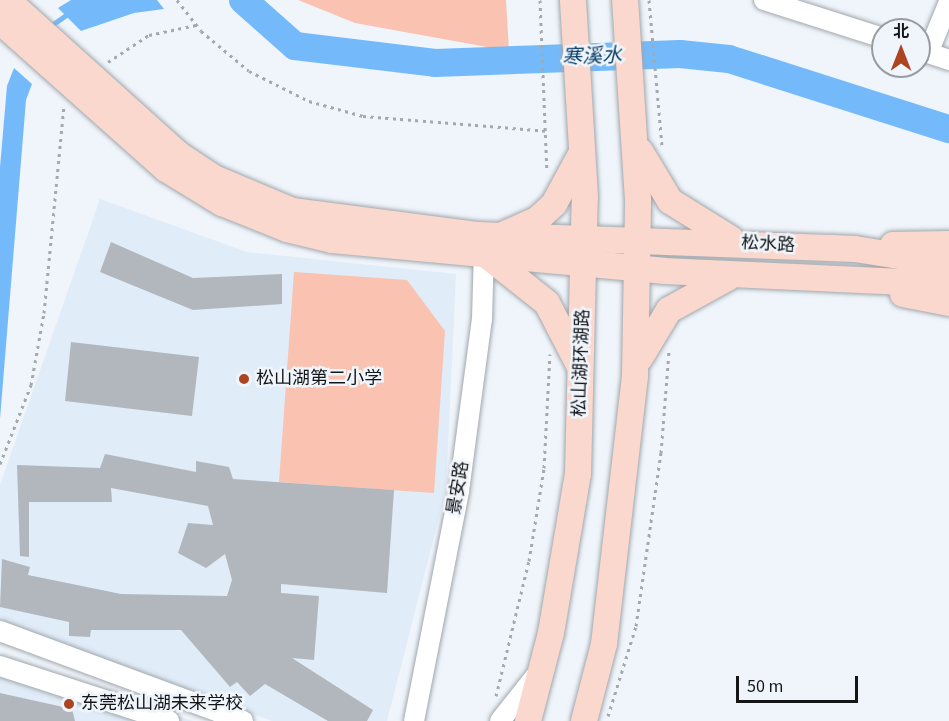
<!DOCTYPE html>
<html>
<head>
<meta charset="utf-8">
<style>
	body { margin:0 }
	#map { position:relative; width:949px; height:721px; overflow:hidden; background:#eff5fb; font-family:"Source Sans 3","Noto Sans SC",sans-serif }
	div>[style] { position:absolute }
	.built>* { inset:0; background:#e0ecf8 }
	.green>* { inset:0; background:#fac2b0 }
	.water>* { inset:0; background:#74bafb }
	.stream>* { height:4.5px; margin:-2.25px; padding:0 2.25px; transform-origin:2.25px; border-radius:2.25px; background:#74bafb }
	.river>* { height:28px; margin:-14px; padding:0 14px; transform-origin:14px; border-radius:14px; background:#74bafb }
	.building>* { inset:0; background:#b1b7bd }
	.path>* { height:3px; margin-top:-1.5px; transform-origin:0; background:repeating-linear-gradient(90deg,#a4a9ad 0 3px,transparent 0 7.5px) }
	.roads { filter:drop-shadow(0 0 2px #a1a7ac) drop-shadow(0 0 2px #a1a7ac) }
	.minor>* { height:20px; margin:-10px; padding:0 10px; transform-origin:10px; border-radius:10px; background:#fff }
	.major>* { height:26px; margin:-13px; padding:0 13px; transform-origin:13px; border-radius:13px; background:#fad8cd }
	.dots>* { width:16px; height:16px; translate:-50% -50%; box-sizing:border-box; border:3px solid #eff5fb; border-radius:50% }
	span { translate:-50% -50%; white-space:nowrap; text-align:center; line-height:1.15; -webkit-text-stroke:5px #eff5fb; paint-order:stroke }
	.street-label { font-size:18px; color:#141618 }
	.poi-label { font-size:18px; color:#141618 }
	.left { translate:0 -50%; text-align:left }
	.water-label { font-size:20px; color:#0d406a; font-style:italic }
	.north { position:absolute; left:871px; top:18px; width:60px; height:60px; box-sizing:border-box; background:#eff5fb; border:2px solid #979ca0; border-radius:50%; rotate:0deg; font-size:16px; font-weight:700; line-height:24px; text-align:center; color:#141618 }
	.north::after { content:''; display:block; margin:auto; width:21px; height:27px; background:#ac4422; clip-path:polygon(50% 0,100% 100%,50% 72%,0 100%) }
	.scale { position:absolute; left:736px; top:676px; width:122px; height:27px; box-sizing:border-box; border:3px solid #141618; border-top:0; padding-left:8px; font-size:18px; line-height:21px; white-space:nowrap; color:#141618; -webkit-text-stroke:4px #eff5fb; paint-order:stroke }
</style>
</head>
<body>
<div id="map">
	<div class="built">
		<i style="clip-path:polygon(100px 199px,247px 252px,456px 274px,446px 490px,387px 721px,272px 721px,0 624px,0 485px)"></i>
		<i style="clip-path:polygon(0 659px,82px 687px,193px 721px,0 721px)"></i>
	</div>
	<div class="green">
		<i style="clip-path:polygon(298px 0,506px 0,509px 51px,355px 23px)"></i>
		<i style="clip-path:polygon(294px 272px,407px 280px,445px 331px,434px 493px,279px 482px)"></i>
	</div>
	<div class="water">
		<i style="clip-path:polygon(71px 0,157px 0,164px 9px,134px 13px,81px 31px,58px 8px)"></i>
		<i style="clip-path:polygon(14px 68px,32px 84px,26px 100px,0 419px,0 167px,7px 86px)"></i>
	</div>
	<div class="stream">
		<i style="left:49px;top:27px;width:24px;rotate:-35deg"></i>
	</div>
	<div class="river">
		<i style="left:243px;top:0;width:69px;rotate:41.5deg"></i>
		<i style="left:295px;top:46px;width:141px;rotate:6.9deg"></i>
		<i style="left:435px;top:63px;width:245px;rotate:-2.1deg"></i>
		<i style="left:680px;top:54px;width:49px;rotate:5.8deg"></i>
		<i style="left:729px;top:59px;width:231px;rotate:17.7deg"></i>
	</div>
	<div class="building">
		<i style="clip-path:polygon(111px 242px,193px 278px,282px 274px,282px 304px,193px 310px,100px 272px)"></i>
		<i style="clip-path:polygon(71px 342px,199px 357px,192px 416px,65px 401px)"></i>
		<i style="clip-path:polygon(105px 454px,196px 472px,196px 461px,229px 467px,233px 479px,394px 490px,387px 593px,281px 584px,281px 593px,319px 596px,314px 660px,292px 658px,373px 710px,367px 721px,328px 721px,265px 684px,250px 696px,237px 682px,230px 687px,181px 630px,91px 630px,90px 637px,69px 636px,69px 622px,0 607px,2px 559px,30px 567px,28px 575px,121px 594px,227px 596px,232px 580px,225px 554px,206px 568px,178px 553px,188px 523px,213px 525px,208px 506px,111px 488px,112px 502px,29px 502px,29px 557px,20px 556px,17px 465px,100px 468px)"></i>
		<i style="clip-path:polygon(0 693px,72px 709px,75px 721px,0 721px)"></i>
	</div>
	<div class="path">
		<i style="left:177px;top:0;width:39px;rotate:52deg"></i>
		<i style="left:201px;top:31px;width:62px;rotate:39.8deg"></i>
		<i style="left:249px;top:71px;width:67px;rotate:26.6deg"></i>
		<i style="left:309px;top:101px;width:56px;rotate:15.5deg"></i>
		<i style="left:363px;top:116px;width:186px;rotate:4.6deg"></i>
		<i style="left:540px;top:0;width:172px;rotate:87.7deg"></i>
		<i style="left:649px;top:0;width:146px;rotate:84.9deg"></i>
		<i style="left:108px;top:62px;width:49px;rotate:-33.4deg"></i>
		<i style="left:149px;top:35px;width:48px;rotate:-12deg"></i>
		<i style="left:0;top:464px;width:85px;rotate:-68.6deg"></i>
		<i style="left:31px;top:385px;width:73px;rotate:-79.8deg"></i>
		<i style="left:44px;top:313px;width:208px;rotate:-84.5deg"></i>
		<i style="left:496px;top:696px;width:139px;rotate:-76.3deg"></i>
		<i style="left:529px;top:561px;width:94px;rotate:-80.8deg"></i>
		<i style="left:544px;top:468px;width:114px;rotate:-87deg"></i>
		<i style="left:608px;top:716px;width:94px;rotate:-72.7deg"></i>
		<i style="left:636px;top:626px;width:175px;rotate:-81.8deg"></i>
		<i style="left:661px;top:453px;width:102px;rotate:-85.5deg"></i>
	</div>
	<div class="roads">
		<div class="minor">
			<i style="left:764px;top:0;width:125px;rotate:17.7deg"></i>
			<i style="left:919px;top:50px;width:32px;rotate:18deg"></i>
			<i style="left:928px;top:53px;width:55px;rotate:-67.6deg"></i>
			<i style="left:0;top:631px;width:259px;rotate:20.3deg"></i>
			<i style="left:0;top:666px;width:178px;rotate:18deg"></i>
			<i style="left:414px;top:721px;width:234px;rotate:-78.9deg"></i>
			<i style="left:459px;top:491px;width:174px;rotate:-82.4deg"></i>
			<i style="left:482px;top:319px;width:66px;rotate:-88.3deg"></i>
			<i style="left:500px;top:721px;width:61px;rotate:-51.6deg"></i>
		</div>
		<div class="major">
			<i style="left:7px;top:0;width:230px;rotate:42deg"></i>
			<i style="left:178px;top:154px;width:43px;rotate:33.7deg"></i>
			<i style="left:214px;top:178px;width:85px;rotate:22.9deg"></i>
			<i style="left:292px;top:211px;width:186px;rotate:7.4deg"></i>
			<i style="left:476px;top:235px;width:379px;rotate:2.1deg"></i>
			<i style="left:855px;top:249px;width:95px;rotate:9.1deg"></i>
			<i style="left:0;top:21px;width:222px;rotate:41.7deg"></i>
			<i style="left:166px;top:169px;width:66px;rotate:31.3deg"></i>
			<i style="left:222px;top:203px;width:70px;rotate:21.8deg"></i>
			<i style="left:287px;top:229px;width:46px;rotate:13.7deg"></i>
			<i style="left:332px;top:240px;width:333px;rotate:5.3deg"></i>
			<i style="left:664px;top:271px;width:285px;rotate:2.6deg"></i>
			<i style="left:640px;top:151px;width:58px;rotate:59deg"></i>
			<i style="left:670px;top:201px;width:72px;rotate:31.9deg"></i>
			<i style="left:505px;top:234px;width:36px;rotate:-24deg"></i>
			<i style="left:538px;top:219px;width:22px;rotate:-43deg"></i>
			<i style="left:554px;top:204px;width:55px;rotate:-61.6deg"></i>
			<i style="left:893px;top:245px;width:56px;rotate:-1deg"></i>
			<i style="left:484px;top:253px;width:80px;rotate:38.4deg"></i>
			<i style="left:547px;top:303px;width:72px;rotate:62.7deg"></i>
			<i style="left:903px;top:294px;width:47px;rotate:11.1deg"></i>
			<i style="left:640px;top:358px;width:56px;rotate:-58.9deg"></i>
			<i style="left:669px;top:310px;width:68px;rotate:-28.8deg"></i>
			<i style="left:528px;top:721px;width:91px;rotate:-75.4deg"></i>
			<i style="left:551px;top:633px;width:161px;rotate:-80.4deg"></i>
			<i style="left:578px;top:474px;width:277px;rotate:-88.6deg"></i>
			<i style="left:585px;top:197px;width:197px;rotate:-93.5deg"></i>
			<i style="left:584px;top:721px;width:80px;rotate:-75.4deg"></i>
			<i style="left:604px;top:644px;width:270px;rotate:-83.4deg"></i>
			<i style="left:635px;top:376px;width:176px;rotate:-89deg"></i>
			<i style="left:638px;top:200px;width:200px;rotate:-93.7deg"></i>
		</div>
	</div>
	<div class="dots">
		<i style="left:244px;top:379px;background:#ac4422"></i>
		<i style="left:69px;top:704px;background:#ac4422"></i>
	</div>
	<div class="street-label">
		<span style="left:768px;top:245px;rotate:3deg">松水路</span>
		<span style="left:582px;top:363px;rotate:-88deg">松山湖环湖路</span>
		<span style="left:459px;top:488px;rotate:-81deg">景安路</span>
	</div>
	<div class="poi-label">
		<span class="left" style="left:256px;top:379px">松山湖第二小学</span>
		<span class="left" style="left:81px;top:704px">东莞松山湖未来学校</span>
	</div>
	<div class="water-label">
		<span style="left:592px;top:57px;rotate:-2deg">寒溪水</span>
	</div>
	<div class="north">北</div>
	<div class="scale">50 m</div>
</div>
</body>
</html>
